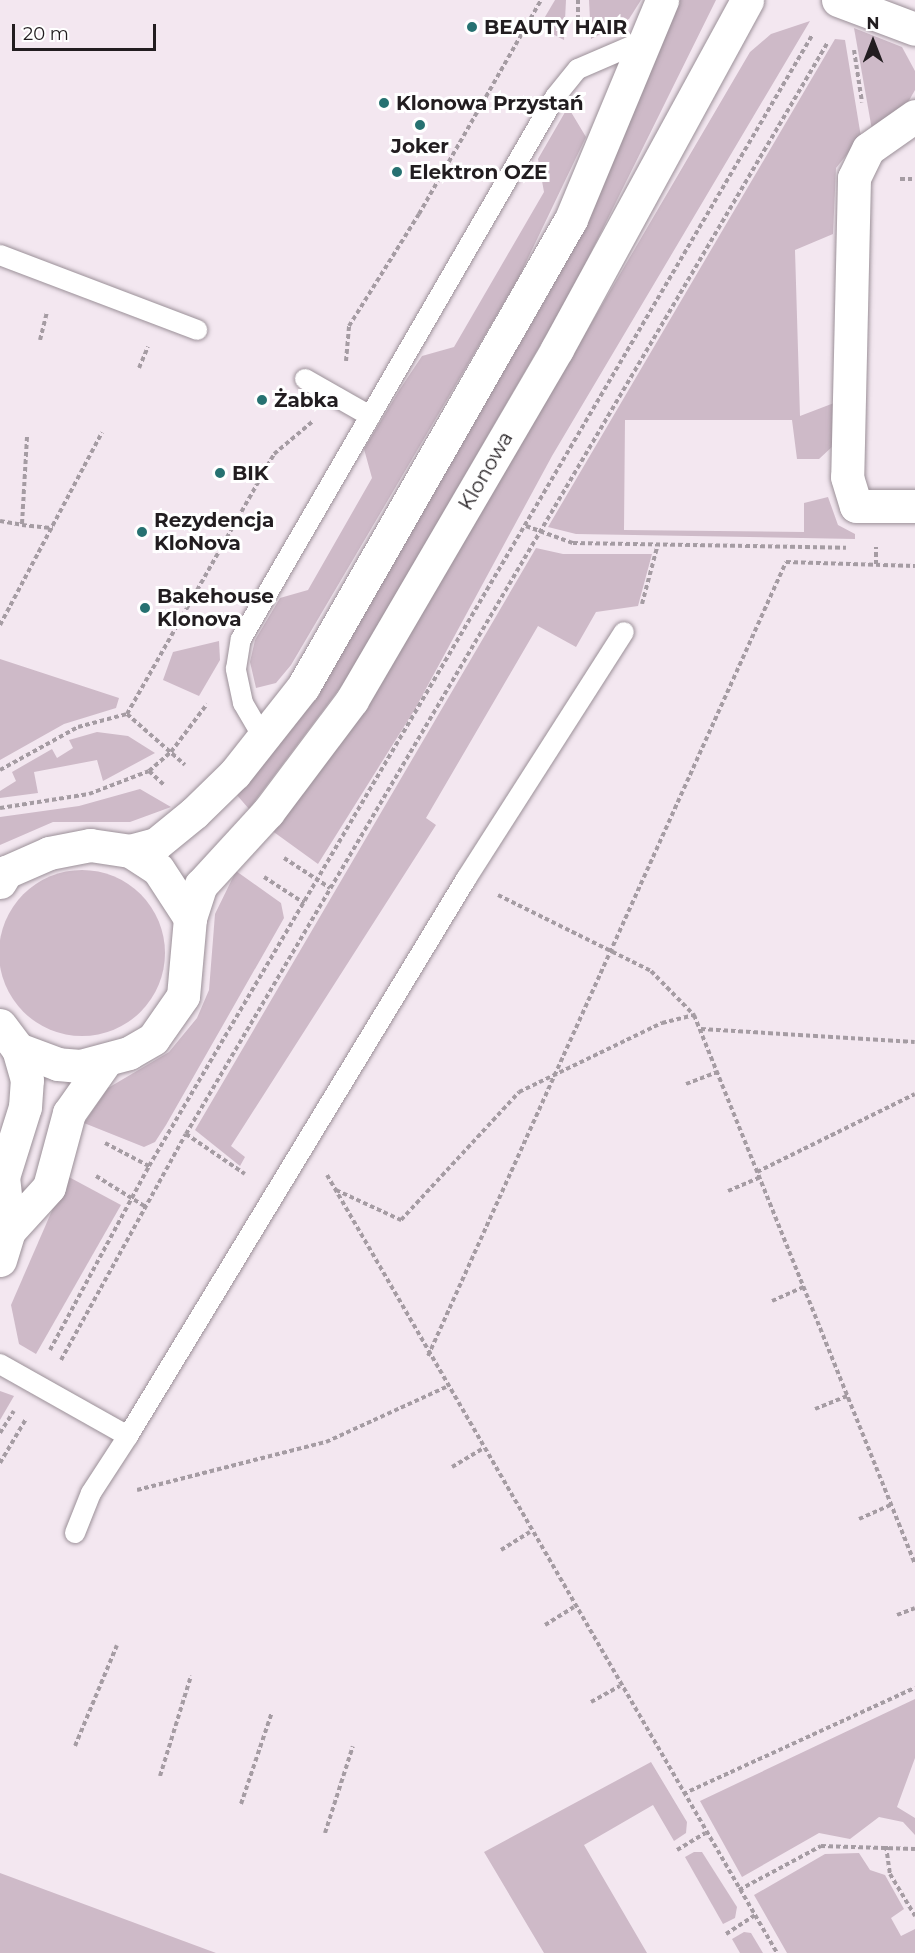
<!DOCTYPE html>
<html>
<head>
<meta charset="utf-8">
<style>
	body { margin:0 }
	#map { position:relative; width:915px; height:1953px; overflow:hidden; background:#f3e7f0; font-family:Montserrat,sans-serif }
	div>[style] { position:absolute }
	.green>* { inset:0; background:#cebac8 }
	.round { border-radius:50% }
	.path>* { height:4px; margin-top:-2px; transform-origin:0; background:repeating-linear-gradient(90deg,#a59ca3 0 4.5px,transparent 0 7.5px) }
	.roads { filter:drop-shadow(0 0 2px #9b9098) drop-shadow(0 0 2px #9b9098) }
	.lane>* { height:20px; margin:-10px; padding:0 10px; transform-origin:10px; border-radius:10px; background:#fff }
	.street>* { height:33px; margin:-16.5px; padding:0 16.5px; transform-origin:16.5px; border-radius:16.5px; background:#fff }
	.secondary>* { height:33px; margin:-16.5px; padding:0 16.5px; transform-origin:16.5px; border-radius:16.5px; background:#fff }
	.dots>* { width:16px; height:16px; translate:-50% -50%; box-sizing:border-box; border:3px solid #fff; border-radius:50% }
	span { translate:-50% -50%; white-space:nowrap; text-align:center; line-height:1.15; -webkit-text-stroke:6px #fff; paint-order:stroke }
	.poi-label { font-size:20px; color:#221d20; font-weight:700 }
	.left { translate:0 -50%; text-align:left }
	.street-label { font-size:20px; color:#221d20 }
	.north { position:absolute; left:843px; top:12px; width:60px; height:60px; -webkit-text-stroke:4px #fff; paint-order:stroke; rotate:0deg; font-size:16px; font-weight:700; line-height:24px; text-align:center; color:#221d20 }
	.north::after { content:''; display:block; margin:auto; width:21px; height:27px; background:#221d20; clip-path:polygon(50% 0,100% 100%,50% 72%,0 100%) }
	.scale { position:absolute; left:12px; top:24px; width:144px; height:27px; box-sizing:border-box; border:3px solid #221d20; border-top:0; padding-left:8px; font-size:18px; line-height:21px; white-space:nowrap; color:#221d20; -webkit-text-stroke:4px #fff; paint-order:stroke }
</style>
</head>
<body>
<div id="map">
	<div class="green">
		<i style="clip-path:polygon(555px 0,566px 0,564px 40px,539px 27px)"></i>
		<i style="clip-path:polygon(589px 0,641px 0,629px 19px,591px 39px)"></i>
		<i style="clip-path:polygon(679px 0,716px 0,574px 287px,346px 680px,249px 809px,236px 794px,327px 675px,549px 293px,606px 176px)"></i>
		<i style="clip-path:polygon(810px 21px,552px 456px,415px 709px,318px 864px,271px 830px,366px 708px,750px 52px,771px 34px)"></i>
		<i style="clip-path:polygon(854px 28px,902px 47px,915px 71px,915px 90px,907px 104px,872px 130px)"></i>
		<i style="clip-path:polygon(835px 39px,845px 40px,861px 137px,836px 168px,833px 234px,795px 250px,800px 416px,834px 403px,833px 446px,819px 459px,797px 459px,792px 420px,625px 420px,624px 530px,804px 532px,804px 503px,828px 497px,838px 525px,855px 534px,855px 539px,576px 534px,548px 527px)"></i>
		<i style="clip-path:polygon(568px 107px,586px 137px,518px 279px,291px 665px,276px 683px,256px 688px,250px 662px,255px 640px,280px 598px,308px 590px,372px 478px,364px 449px,400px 389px,422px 356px,454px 347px,544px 192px,538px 159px)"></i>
		<i style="clip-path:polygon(536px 548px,563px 554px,652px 554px,638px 606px,596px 612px,576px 647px,538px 626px,426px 818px,436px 825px,231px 1146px,245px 1157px,240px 1166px,195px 1130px)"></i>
		<i style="clip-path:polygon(219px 641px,220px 660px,199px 696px,163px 680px,173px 652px)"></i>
		<i style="clip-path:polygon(0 659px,119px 698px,116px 708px,64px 724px,0 760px)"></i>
		<i style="clip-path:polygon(97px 732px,128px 736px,155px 753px,103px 781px,97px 760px,34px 772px,38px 793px,0 798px,0 791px,16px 781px,12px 772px,52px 749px,57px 758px,73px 748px,69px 740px)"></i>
		<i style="clip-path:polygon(140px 789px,171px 807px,130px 822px,53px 822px,0 845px,0 817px,79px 806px)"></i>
		<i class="round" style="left:-1px;top:870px;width:166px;height:166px"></i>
		<i style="clip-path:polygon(236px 871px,281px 903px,284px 918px,166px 1125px,155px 1142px,144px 1147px,84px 1123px,108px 1088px,169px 1052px,197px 1018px,209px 990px,215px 914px)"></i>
		<i style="clip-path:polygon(67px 1176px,121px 1205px,36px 1354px,19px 1344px,11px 1305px)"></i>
		<i style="clip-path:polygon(0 1391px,14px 1396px,0 1420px)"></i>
		<i style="clip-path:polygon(915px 1699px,915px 1758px,897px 1807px,915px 1818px,915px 1835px,903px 1822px,879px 1817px,850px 1839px,819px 1833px,742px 1877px,700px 1801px)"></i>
		<i style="clip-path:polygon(651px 1762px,687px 1822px,686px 1833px,674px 1841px,653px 1805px,584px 1845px,647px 1953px,544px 1953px,484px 1852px)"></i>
		<i style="clip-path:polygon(694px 1852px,702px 1852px,737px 1907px,735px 1918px,723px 1924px,685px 1857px)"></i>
		<i style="clip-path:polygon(859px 1853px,870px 1870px,885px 1875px,904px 1909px,891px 1918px,901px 1936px,915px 1929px,915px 1953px,787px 1953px,754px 1895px,825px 1854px)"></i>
		<i style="clip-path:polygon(0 1873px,216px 1953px,0 1953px)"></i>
		<i style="clip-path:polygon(744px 1932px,751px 1933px,763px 1953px,740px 1953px,732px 1939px)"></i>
	</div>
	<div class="path">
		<i style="left:578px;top:0;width:29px;rotate:90deg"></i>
		<i style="left:854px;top:50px;width:53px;rotate:81.3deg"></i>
		<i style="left:900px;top:179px;width:15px"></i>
		<i style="left:40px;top:340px;width:29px;rotate:-76deg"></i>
		<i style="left:346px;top:361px;width:35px;rotate:-85deg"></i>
		<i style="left:349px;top:326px;width:132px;rotate:-58deg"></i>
		<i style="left:419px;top:214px;width:246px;rotate:-60.3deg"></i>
		<i style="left:139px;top:368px;width:23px;rotate:-67deg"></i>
		<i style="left:27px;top:437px;width:88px;rotate:93.3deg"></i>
		<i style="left:22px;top:525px;width:31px;rotate:6deg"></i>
		<i style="left:0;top:521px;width:22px;rotate:10deg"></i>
		<i style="left:526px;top:526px;width:50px;rotate:19.9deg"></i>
		<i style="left:573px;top:543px;width:273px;rotate:1deg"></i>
		<i style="left:876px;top:564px;width:17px;rotate:-90deg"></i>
		<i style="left:642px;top:604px;width:62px;rotate:-75.1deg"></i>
		<i style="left:0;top:625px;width:218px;rotate:-62.1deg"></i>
		<i style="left:127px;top:714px;width:77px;rotate:41.3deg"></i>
		<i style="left:0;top:770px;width:89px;rotate:-28.9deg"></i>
		<i style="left:78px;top:727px;width:51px;rotate:-14.9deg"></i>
		<i style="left:127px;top:714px;width:299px;rotate:-60.5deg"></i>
		<i style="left:274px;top:454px;width:50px;rotate:-40.1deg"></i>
		<i style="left:149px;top:771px;width:21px;rotate:43deg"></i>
		<i style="left:0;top:808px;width:90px;rotate:-8.9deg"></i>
		<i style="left:89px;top:794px;width:64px;rotate:-21deg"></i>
		<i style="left:149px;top:771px;width:29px;rotate:-41deg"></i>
		<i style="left:171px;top:752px;width:60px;rotate:-53.1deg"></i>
		<i style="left:284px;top:858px;width:55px;rotate:33.1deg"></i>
		<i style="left:264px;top:877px;width:48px;rotate:33deg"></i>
		<i style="left:498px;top:895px;width:171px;rotate:26.4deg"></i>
		<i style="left:651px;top:971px;width:62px;rotate:45.7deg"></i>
		<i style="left:694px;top:1015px;width:592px;rotate:68.07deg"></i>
		<i style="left:701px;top:1029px;width:214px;rotate:3.5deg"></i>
		<i style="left:686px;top:1084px;width:34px;rotate:-21deg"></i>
		<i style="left:186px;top:1134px;width:71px;rotate:34.1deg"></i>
		<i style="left:105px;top:1143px;width:50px;rotate:27.6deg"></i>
		<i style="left:757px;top:1172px;width:176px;rotate:-26.3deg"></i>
		<i style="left:327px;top:1175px;width:899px;rotate:59.95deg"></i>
		<i style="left:96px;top:1176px;width:59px;rotate:31.8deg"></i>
		<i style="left:336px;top:1190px;width:72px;rotate:24.8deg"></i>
		<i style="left:401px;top:1220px;width:174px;rotate:-47.3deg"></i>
		<i style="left:519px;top:1092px;width:159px;rotate:-25.8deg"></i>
		<i style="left:662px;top:1023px;width:32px;rotate:-14deg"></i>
		<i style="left:728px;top:1191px;width:34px;rotate:-23deg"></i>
		<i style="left:772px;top:1301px;width:35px;rotate:-24deg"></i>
		<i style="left:50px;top:1350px;width:209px;rotate:-61.7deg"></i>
		<i style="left:149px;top:1166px;width:1312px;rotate:-59.61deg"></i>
		<i style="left:428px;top:1356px;width:871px;rotate:-65.73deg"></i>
		<i style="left:786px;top:562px;width:129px;rotate:1.8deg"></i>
		<i style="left:61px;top:1360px;width:258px;rotate:-61.1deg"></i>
		<i style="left:186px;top:1134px;width:1267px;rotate:-59.55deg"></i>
		<i style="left:815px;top:1409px;width:35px;rotate:-22deg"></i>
		<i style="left:0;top:1433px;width:26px;rotate:-58deg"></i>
		<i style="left:0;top:1463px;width:51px;rotate:-59.4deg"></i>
		<i style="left:452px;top:1467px;width:35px;rotate:-31deg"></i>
		<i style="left:137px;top:1490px;width:195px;rotate:-14.3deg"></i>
		<i style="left:326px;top:1442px;width:132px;rotate:-24.6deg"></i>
		<i style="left:859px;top:1519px;width:35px;rotate:-24deg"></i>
		<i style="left:501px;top:1550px;width:34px;rotate:-32deg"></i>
		<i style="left:897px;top:1615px;width:19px;rotate:-21deg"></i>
		<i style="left:545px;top:1625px;width:34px;rotate:-32deg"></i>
		<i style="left:591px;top:1702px;width:33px;rotate:-29deg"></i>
		<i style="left:75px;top:1746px;width:109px;rotate:-67.4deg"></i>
		<i style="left:160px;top:1776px;width:105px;rotate:-72.8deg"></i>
		<i style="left:683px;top:1794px;width:255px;rotate:-24.6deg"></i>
		<i style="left:241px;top:1804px;width:97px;rotate:-71.4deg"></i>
		<i style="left:325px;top:1833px;width:91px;rotate:-72.2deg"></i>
		<i style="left:886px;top:1846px;width:28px;rotate:82deg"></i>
		<i style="left:890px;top:1874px;width:49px;rotate:59.2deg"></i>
		<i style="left:677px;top:1850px;width:33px;rotate:-31deg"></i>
		<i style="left:739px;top:1890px;width:93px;rotate:-28.2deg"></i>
		<i style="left:821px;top:1846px;width:94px;rotate:1.8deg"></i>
		<i style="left:726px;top:1934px;width:35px;rotate:-33deg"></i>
	</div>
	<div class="roads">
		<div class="lane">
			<i style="left:0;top:255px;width:211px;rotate:20.8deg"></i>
			<i style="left:305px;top:379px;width:75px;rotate:29.6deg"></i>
			<i style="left:264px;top:739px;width:42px;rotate:-120.3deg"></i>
			<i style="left:243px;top:703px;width:35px;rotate:-102deg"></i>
			<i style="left:236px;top:669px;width:30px;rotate:-81deg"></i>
			<i style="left:241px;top:639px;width:626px;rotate:-59.91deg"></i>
			<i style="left:555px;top:97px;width:36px;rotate:-51deg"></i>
			<i style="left:578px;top:69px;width:71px;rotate:-23.3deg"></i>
			<i style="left:0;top:1364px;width:147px;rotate:29.4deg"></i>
			<i style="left:128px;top:1436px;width:652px;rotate:-58.75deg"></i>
			<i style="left:466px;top:879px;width:293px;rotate:-57.4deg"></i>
			<i style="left:75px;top:1533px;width:43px;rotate:-68.2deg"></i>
			<i style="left:91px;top:1493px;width:68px;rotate:-57deg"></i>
		</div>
		<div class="street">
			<i style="left:838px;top:0;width:82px;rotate:20.6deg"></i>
			<i style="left:915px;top:116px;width:57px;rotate:144.9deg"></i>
			<i style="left:868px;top:149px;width:32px;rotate:116deg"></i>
			<i style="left:854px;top:178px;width:299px;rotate:91.3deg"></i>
			<i style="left:847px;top:477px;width:30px;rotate:73deg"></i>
			<i style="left:856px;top:506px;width:59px"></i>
		</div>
		<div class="secondary">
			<i style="left:130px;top:851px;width:27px;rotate:-15deg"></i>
			<i style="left:156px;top:844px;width:49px;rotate:-39.2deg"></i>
			<i style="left:194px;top:813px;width:57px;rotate:-44.3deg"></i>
			<i style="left:235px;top:773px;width:110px;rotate:-51.7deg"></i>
			<i style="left:303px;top:687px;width:539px;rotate:-60.2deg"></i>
			<i style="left:571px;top:219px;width:237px;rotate:-67.4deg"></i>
			<i style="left:0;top:882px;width:12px;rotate:-59deg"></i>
			<i style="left:6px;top:872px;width:47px;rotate:-23.8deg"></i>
			<i style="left:49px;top:853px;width:42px;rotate:-11deg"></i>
			<i style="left:90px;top:845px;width:40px;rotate:8.5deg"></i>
			<i style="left:130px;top:851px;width:33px;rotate:33deg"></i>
			<i style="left:158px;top:869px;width:59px;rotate:56.9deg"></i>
			<i style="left:190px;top:918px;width:78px;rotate:95.1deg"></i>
			<i style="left:183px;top:996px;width:52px;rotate:124.9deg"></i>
			<i style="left:153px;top:1039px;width:28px;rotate:150deg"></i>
			<i style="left:129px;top:1053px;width:51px;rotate:165.1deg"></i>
			<i style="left:80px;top:1066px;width:22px;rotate:-175deg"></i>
			<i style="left:58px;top:1064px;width:43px;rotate:-159.4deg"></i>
			<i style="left:18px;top:1049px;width:30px;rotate:-127deg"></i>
			<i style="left:190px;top:918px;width:35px;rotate:-72deg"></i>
			<i style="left:201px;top:885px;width:99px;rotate:-47.5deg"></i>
			<i style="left:268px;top:812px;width:140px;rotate:-53.1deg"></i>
			<i style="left:352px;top:700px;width:406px;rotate:-59.7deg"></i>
			<i style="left:557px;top:349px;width:397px;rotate:-61.4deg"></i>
			<i style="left:9px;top:1231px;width:59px;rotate:-47.7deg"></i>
			<i style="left:49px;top:1187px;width:77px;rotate:-74.9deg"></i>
			<i style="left:69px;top:1113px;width:62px;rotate:-54.8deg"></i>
			<i style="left:0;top:1260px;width:30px;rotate:-73deg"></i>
			<i style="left:9px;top:1231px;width:54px;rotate:-96.3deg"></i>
			<i style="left:3px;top:1177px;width:73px;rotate:-72.6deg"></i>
			<i style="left:25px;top:1107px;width:27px;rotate:-86deg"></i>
			<i style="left:27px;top:1080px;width:32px;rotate:-106deg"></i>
		</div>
	</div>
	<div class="dots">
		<i style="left:472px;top:27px;background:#267171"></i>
		<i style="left:384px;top:103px;background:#267171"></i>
		<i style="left:420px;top:125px;background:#267171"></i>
		<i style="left:397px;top:172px;background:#267171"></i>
		<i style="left:262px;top:400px;background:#267171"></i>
		<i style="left:220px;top:473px;background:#267171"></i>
		<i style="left:142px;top:532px;background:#267171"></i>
		<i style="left:145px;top:608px;background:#267171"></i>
	</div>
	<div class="poi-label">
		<span class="left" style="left:484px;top:27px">BEAUTY HAIR</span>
		<span class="left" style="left:396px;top:103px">Klonowa Przystań</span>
		<span style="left:420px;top:146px">Joker</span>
		<span class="left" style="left:409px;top:172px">Elektron OZE</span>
		<span class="left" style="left:274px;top:400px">Żabka</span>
		<span class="left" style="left:232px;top:473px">BIK</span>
		<span class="left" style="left:154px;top:532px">Rezydencja<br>KloNova</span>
		<span class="left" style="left:157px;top:608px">Bakehouse<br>Klonova</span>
	</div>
	<div class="street-label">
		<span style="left:486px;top:471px;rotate:-60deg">Klonowa</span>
	</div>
	<div class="north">N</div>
	<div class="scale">20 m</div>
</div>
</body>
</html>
